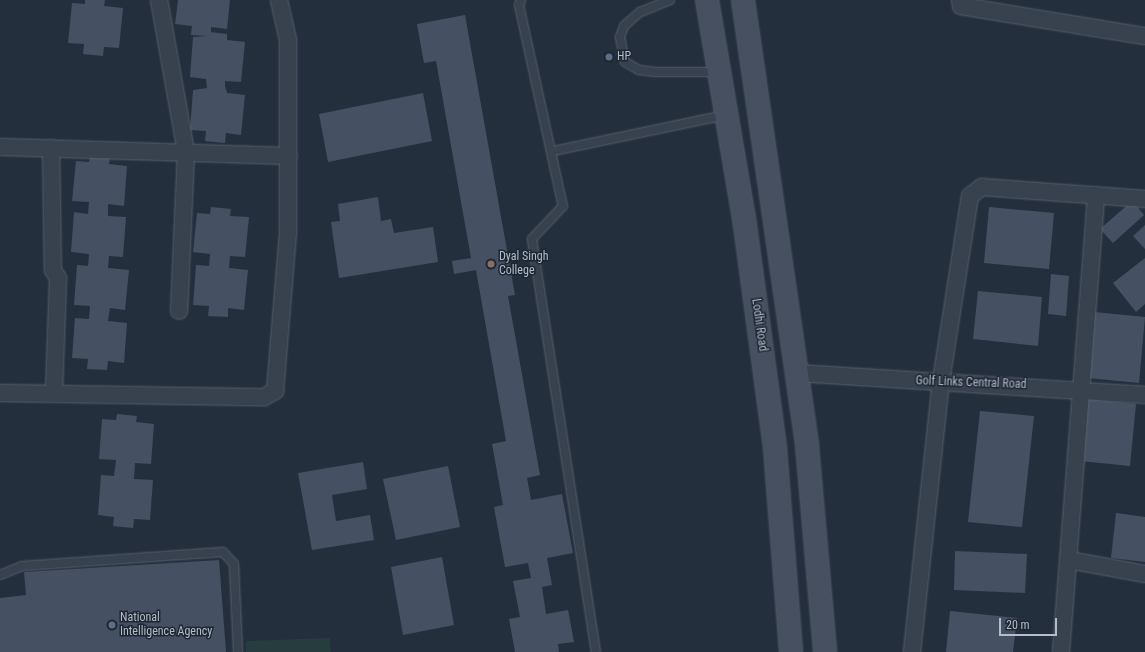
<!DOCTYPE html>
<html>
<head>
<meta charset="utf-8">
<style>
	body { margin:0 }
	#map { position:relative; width:1145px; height:652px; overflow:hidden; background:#242f3e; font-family:"Roboto Condensed",sans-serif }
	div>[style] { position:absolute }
	.green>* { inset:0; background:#263c3f }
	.building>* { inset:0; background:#455162 }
	.roads { filter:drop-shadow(0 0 1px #565f6c) drop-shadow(0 0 1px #565f6c) }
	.service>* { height:8px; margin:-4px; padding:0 4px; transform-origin:4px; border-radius:4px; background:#38414e }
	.minor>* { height:16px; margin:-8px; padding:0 8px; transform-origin:8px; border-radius:8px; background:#38414e }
	.secondary>* { height:22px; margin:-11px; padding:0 11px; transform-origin:11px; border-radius:11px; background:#465061 }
	.dots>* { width:11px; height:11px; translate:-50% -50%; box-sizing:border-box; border:2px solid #1d2633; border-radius:50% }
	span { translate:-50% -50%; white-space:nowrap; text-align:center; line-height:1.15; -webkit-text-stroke:3px #1d2633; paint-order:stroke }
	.poi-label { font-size:12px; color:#b4bcc9 }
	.left { translate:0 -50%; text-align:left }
	.street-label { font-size:12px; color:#b4bcc9 }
	.scale { position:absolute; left:999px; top:618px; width:58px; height:18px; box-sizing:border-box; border:2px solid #b4bcc9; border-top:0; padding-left:5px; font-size:12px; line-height:14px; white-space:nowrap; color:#b4bcc9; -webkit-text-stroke:3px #1d2633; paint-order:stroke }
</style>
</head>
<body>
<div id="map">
	<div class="green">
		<i style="clip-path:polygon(330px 638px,331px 652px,246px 652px,246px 641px)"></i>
	</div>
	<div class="building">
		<i style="clip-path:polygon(85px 0,105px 0,104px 6px,123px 8px,119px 48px,104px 47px,103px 56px,83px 54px,84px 44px,68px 43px,72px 3px,85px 4px)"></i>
		<i style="clip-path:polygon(178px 0,230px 0,227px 29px,211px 27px,211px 32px,227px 34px,227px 40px,245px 42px,241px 82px,225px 81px,225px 86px,227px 93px,245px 95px,241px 135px,226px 133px,225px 143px,205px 141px,206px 131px,190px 130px,193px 90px,207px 88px,206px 79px,190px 77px,193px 37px,207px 36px,191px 35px,192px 26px,175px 24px)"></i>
		<i style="clip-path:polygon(465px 15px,515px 295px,508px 296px,540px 475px,527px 478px,531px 500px,562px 494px,573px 553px,547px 558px,552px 585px,542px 587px,546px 614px,568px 610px,574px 642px,558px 644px,559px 652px,515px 652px,509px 619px,520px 617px,513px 581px,531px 578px,528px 563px,505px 567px,494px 507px,503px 505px,492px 444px,506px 441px,476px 270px,454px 274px,452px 261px,471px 258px,436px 61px,424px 63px,417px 24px)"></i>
		<i style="clip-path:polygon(423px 93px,432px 141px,328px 162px,319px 114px)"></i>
		<i style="clip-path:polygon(90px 156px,110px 157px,109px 164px,127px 166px,124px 206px,108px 204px,108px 216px,126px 217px,123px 257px,109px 256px,108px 268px,129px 270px,125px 310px,110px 308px,108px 321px,127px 323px,124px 363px,108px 361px,107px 370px,87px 369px,88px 359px,72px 358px,75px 318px,89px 319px,90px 306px,74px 305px,77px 265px,88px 266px,89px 254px,71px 252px,74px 212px,88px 214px,89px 202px,72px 201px,76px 161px,89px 162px)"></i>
		<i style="clip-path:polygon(378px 197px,381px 221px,391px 219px,394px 233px,433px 227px,438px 262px,339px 278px,331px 222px,340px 221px,338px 204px)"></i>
		<i style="clip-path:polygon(1132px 201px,1144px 215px,1113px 243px,1100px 229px)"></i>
		<i style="clip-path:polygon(211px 207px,231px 209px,230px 216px,249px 217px,245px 257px,230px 256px,229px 268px,248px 270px,244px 310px,228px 308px,228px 317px,208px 316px,209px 306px,193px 305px,196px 265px,209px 266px,210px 254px,193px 252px,197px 213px,210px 214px)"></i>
		<i style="clip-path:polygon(989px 207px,1054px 213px,1049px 269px,984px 263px)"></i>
		<i style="clip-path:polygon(1145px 225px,1145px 249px,1133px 236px)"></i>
		<i style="clip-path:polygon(1145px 258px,1145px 304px,1136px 312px,1113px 283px)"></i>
		<i style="clip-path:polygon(1051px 274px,1069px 276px,1066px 316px,1048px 314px)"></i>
		<i style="clip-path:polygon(978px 291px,1042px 297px,1038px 346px,973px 339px)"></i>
		<i style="clip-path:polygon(1094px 312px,1145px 317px,1139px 383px,1088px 378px)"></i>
		<i style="clip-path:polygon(1085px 399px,1136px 404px,1130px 466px,1080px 461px)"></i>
		<i style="clip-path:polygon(980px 411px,1034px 416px,1022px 527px,968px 522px)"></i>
		<i style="clip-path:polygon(117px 414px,137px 416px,136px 422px,154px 424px,151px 464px,135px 463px,134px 479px,153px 480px,150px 520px,134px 519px,133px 528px,113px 526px,114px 517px,98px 515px,101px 475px,114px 476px,116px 460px,99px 459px,102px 419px,116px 420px)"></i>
		<i style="clip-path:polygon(363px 462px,367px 489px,332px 495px,336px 521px,370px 515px,374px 540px,312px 550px,298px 473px)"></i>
		<i style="clip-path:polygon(448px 466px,460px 527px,396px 540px,383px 479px)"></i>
		<i style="clip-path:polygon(1116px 513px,1145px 517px,1145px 562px,1111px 558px)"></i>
		<i style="clip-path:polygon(955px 551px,1027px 554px,1025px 593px,954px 590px)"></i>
		<i style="clip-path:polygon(442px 557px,454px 625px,403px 635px,391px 567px)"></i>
		<i style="clip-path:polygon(219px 560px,226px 652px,0 652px,0 598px,26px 595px,24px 572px)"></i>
		<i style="clip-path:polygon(950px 611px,1017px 618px,1013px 652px,946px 652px)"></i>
	</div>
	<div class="roads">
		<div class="service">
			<i style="left:521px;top:0;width:5px;rotate:112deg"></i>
			<i style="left:519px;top:5px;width:206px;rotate:77.7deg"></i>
			<i style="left:563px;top:206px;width:45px;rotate:133.2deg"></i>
			<i style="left:532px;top:239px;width:418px;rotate:81.2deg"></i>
			<i style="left:670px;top:0;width:32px;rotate:158deg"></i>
			<i style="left:640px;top:12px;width:21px;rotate:139deg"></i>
			<i style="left:624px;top:26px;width:12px;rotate:110deg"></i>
			<i style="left:620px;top:37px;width:25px;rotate:79deg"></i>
			<i style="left:625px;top:62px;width:16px;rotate:30deg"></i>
			<i style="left:639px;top:70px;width:17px;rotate:7deg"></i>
			<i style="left:656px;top:72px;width:62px"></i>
			<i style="left:553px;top:151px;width:177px;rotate:-11.8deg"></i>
			<i style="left:0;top:575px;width:24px;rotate:-22deg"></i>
			<i style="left:22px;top:566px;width:201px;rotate:-4deg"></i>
			<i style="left:223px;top:552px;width:16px;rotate:47deg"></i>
			<i style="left:234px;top:564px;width:88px;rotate:87.4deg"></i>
		</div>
		<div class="minor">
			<i style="left:159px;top:0;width:154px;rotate:79.9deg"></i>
			<i style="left:186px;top:152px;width:159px;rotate:92.5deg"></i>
			<i style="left:960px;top:0;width:6px;rotate:81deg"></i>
			<i style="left:961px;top:6px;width:186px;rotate:9.3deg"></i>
			<i style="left:0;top:147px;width:289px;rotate:1.8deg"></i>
			<i style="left:51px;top:148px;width:122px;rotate:89.1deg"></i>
			<i style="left:53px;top:270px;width:9px;rotate:58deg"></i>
			<i style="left:58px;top:278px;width:115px;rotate:92deg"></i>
			<i style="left:797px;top:373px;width:349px;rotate:3.6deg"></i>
			<i style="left:0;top:393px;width:264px;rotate:0.9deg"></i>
			<i style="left:264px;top:397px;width:13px;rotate:-29deg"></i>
			<i style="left:275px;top:391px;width:159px;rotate:-85.3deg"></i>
			<i style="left:288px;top:233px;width:193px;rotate:-90deg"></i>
			<i style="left:288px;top:40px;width:41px;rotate:-102.7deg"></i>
			<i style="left:1069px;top:560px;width:77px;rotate:10.4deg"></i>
			<i style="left:912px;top:652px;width:273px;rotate:-83.9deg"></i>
			<i style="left:941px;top:381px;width:187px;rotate:-81.1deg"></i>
			<i style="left:970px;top:196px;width:15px;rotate:-37deg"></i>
			<i style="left:982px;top:187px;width:163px;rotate:4.2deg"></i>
			<i style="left:1061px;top:652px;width:458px;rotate:-85.6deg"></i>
		</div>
		<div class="secondary">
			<i style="left:707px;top:0;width:221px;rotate:80.4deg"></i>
			<i style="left:744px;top:218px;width:232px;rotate:82.3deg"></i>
			<i style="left:775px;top:448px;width:205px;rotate:85.5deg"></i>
			<i style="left:743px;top:0;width:450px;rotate:81.8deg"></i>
			<i style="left:807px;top:445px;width:208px;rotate:85deg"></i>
		</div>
	</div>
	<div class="dots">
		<i style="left:609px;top:57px;background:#5c6f8a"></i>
		<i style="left:491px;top:264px;background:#8d6e63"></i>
		<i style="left:112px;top:625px;background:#5c6f8a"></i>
	</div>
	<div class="poi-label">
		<span class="left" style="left:617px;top:57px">HP</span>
		<span class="left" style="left:499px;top:264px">Dyal Singh<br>College</span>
		<span class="left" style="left:120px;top:625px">National<br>Intelligence Agency</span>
	</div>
	<div class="street-label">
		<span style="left:759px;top:325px;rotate:82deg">Lodhi Road</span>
		<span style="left:971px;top:383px;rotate:2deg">Golf Links Central Road</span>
	</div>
	<div class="scale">20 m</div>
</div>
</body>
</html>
